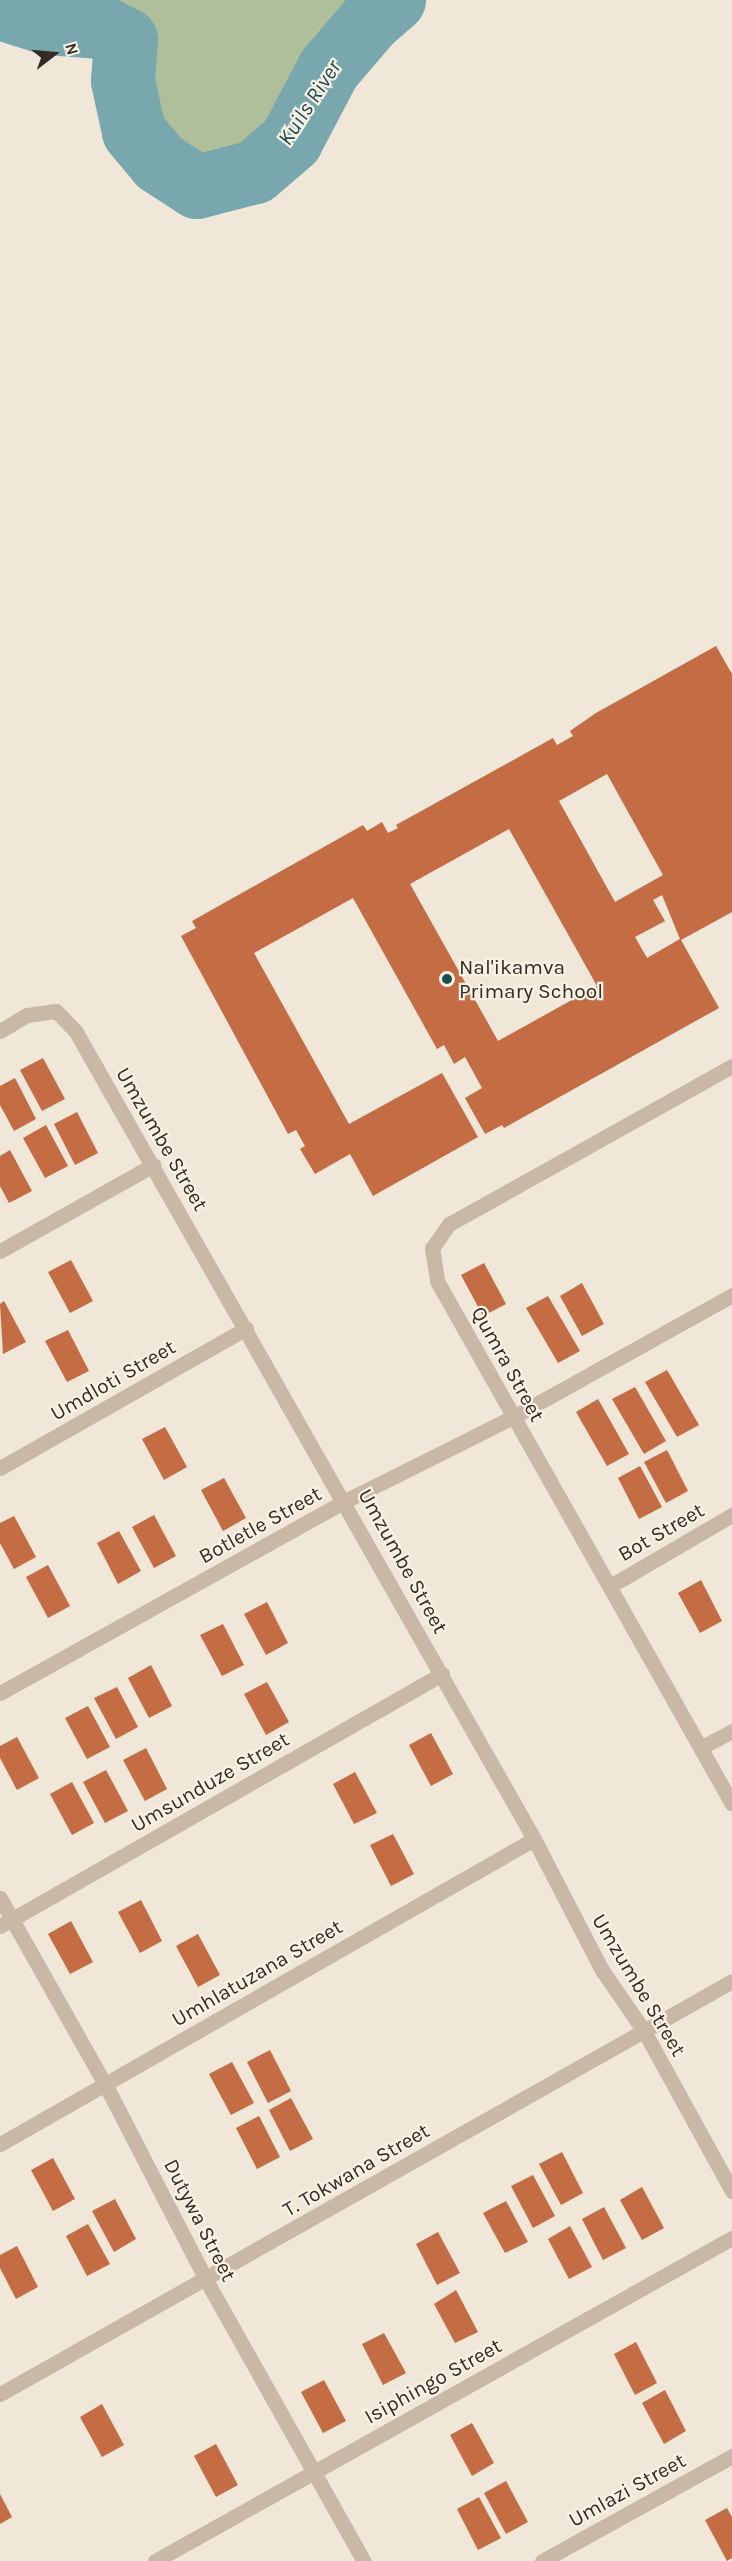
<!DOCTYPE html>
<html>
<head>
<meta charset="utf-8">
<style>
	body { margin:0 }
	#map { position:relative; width:732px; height:2561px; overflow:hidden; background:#f0e7d8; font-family:Karla,sans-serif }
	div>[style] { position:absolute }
	.green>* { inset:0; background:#afbf99 }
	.river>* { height:64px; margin:-32px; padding:0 32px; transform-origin:32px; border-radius:32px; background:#78a7ad }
	.building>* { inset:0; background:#c46c43 }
	.minor>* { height:15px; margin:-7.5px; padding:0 7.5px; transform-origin:7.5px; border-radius:7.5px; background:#c8b8a5 }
	.dots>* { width:16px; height:16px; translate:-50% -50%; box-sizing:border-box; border:3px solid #f8f1e4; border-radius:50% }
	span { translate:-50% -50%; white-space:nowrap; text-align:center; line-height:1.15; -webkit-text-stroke:4.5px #f8f1e4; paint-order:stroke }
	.poi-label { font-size:21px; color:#342b26 }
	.left { translate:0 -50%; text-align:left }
	.street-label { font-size:21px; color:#342b26 }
	.water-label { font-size:22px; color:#1d4c54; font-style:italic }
	.north { position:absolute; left:24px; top:24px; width:60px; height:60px; -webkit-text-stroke:4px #f8f1e4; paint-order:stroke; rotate:74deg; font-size:16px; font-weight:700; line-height:24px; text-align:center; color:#342b26 }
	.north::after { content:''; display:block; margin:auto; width:21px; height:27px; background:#342b26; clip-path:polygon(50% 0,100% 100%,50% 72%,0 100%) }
</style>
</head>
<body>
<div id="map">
	<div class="green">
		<i style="clip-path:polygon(0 0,394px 0,370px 21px,329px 69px,291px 141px,255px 172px,197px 187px,160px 163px,134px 132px,123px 81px,125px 40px,101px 27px,48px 23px,0 8px)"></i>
	</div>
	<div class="river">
		<i style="left:0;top:8px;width:50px;rotate:17.4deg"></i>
		<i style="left:48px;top:23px;width:53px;rotate:4.3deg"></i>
		<i style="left:101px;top:27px;width:28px;rotate:27deg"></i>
		<i style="left:126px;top:40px;width:41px;rotate:94.2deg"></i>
		<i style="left:123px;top:81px;width:52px;rotate:77.8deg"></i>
		<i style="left:134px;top:132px;width:40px;rotate:50deg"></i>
		<i style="left:160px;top:163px;width:44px;rotate:33deg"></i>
		<i style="left:197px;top:187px;width:60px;rotate:-14.5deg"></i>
		<i style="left:255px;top:172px;width:48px;rotate:-40.7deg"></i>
		<i style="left:291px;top:141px;width:81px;rotate:-62.2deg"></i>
		<i style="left:329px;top:69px;width:63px;rotate:-49.5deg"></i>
		<i style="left:370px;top:21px;width:32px;rotate:-41deg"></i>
	</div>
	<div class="building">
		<i style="clip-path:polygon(evenodd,716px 646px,732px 674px,732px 912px,681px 940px,719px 1008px,504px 1128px,502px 1125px,485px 1134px,465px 1098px,482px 1088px,465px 1057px,454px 1064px,444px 1045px,437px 1049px,353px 898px,254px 953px,349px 1124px,442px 1073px,478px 1137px,373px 1196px,350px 1154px,315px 1174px,300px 1149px,305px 1146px,296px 1130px,288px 1134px,181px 936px,196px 928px,192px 921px,363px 825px,367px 831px,382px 822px,388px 833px,398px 828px,396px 825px,553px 738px,557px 745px,573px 736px,570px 731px,596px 713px,716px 646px,607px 774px,663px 875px,615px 902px,559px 801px,607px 774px,716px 646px,509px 829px,597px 986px,498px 1041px,410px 884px,509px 829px,716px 646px,662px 895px,680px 939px,647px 958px,635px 937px,665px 921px,653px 900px,662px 895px)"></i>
		<i style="clip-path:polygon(43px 1058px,65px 1099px,42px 1111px,20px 1070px)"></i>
		<i style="clip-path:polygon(15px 1078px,36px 1119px,14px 1131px,0 1105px,0 1086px)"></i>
		<i style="clip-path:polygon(77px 1112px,98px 1153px,75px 1165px,54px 1124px)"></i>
		<i style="clip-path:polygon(46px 1125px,68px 1166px,45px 1178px,23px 1138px)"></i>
		<i style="clip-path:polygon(10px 1150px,32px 1191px,9px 1203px,0 1186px,0 1156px)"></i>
		<i style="clip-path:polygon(71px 1260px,93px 1301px,70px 1313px,48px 1272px)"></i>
		<i style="clip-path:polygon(484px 1263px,506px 1304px,483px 1316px,461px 1275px)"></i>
		<i style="clip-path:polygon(582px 1283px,604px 1324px,582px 1336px,560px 1296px)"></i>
		<i style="clip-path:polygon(548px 1296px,580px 1351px,558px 1363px,526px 1308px)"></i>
		<i style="clip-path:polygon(4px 1301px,26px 1342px,3px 1354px,0 1304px)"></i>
		<i style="clip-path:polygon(68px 1330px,89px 1371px,67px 1382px,45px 1341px)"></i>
		<i style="clip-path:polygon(667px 1370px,699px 1425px,677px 1437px,645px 1382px)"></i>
		<i style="clip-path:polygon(635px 1387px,666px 1441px,644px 1454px,612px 1399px)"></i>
		<i style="clip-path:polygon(598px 1399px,629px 1454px,607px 1466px,576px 1412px)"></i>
		<i style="clip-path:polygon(165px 1427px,187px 1467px,164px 1480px,142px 1439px)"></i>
		<i style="clip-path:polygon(667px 1450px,688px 1491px,666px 1503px,644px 1462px)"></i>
		<i style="clip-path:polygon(640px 1466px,662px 1507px,639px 1519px,618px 1478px)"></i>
		<i style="clip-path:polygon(224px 1478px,246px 1518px,223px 1531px,201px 1490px)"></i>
		<i style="clip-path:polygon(154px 1515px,176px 1556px,154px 1568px,132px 1527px)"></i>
		<i style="clip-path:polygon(14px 1516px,36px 1557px,14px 1569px,0 1543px,0 1523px)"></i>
		<i style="clip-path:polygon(119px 1531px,141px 1571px,118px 1584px,97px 1543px)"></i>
		<i style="clip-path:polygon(48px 1565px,70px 1606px,48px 1618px,26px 1577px)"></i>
		<i style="clip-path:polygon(701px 1580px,722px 1621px,700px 1633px,678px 1593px)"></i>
		<i style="clip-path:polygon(267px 1602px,288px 1643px,266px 1655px,244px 1614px)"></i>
		<i style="clip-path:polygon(223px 1624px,244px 1665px,222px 1676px,200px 1635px)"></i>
		<i style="clip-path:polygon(151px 1665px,172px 1706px,149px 1718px,128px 1678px)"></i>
		<i style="clip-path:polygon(267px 1682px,289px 1722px,266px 1735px,244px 1694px)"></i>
		<i style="clip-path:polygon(117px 1687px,138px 1727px,116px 1739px,94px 1698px)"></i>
		<i style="clip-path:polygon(88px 1706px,110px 1747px,87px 1759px,65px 1718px)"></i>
		<i style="clip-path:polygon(431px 1733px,453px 1774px,431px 1786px,409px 1745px)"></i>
		<i style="clip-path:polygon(17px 1737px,39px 1778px,17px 1790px,0 1758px,0 1746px)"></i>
		<i style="clip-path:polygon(146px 1748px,167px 1789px,145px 1801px,123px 1760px)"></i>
		<i style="clip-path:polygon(106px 1770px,128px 1811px,105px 1823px,83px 1782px)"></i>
		<i style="clip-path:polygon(355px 1772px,377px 1813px,354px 1824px,333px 1784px)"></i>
		<i style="clip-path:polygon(72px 1782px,94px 1823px,72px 1835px,50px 1794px)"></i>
		<i style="clip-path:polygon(393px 1834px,414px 1874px,391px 1886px,370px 1845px)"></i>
		<i style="clip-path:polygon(141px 1900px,162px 1941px,140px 1953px,118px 1912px)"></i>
		<i style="clip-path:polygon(71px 1921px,93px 1962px,70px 1974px,48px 1934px)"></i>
		<i style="clip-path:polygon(198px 1934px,220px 1975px,198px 1987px,176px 1946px)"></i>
		<i style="clip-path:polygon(270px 2050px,291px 2091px,268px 2103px,247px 2062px)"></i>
		<i style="clip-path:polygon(232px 2062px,254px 2103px,231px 2115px,209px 2074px)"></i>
		<i style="clip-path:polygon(291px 2098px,313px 2139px,290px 2151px,269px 2110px)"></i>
		<i style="clip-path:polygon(259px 2116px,280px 2157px,257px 2169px,236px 2128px)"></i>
		<i style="clip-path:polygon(562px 2152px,583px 2193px,561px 2205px,539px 2164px)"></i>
		<i style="clip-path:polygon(53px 2158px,75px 2199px,53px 2211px,31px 2170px)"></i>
		<i style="clip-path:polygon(533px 2175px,555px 2216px,533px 2228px,511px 2186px)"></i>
		<i style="clip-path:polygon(642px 2187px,664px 2228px,642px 2240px,620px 2200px)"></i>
		<i style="clip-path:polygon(115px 2199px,136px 2239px,114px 2252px,92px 2211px)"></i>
		<i style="clip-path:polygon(506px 2201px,528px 2242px,505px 2253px,483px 2213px)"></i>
		<i style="clip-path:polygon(604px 2207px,626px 2248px,603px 2260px,582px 2219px)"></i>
		<i style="clip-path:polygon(88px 2224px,110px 2264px,87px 2276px,66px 2236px)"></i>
		<i style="clip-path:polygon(570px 2226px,592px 2267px,569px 2279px,548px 2239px)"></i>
		<i style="clip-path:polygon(438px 2232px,460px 2273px,437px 2285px,416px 2244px)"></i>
		<i style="clip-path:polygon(17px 2246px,38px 2287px,16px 2299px,0 2268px,0 2255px)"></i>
		<i style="clip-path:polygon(456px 2290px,478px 2332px,455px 2343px,434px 2304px)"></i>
		<i style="clip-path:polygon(384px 2333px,406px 2373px,383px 2385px,362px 2344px)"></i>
		<i style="clip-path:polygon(636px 2342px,657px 2383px,635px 2395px,614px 2354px)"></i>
		<i style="clip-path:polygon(324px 2380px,346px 2421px,323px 2433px,301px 2392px)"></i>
		<i style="clip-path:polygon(665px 2390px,686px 2431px,664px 2444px,642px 2403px)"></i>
		<i style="clip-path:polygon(102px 2404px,124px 2445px,102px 2457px,80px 2417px)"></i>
		<i style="clip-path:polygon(472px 2423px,494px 2463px,472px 2476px,450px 2435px)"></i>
		<i style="clip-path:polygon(216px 2444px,238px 2485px,216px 2497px,194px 2456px)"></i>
		<i style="clip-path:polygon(506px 2481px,528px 2522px,506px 2534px,484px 2493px)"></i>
		<i style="clip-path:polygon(0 2494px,12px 2517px,0 2524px)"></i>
		<i style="clip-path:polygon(479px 2497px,501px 2538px,478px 2550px,457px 2509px)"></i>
		<i style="clip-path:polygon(727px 2508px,732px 2517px,732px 2558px,727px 2561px,705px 2520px)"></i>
	</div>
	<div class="minor">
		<i style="left:0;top:1031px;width:31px;rotate:-31deg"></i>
		<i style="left:27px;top:1015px;width:29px;rotate:-8deg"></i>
		<i style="left:56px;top:1011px;width:29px;rotate:46deg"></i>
		<i style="left:76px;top:1032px;width:928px;rotate:60.42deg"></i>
		<i style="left:534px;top:1839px;width:148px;rotate:62.6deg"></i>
		<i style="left:602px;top:1970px;width:74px;rotate:55.5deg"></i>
		<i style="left:644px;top:2031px;width:183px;rotate:61.2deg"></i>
		<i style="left:732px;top:1066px;width:324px;rotate:150.8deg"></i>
		<i style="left:449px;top:1224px;width:29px;rotate:125deg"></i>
		<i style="left:432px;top:1248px;width:33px;rotate:81deg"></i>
		<i style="left:437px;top:1281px;width:600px;rotate:60.57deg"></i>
		<i style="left:0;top:1251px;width:176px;rotate:-29.3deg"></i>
		<i style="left:0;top:1468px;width:283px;rotate:-29.6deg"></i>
		<i style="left:612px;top:1585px;width:139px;rotate:-30.3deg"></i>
		<i style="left:0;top:1693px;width:395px;rotate:-29.1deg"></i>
		<i style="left:345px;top:1501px;width:188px;rotate:-26.6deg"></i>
		<i style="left:513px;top:1417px;width:251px;rotate:-29.1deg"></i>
		<i style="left:702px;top:1747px;width:34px;rotate:-28deg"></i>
		<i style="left:0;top:1898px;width:214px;rotate:60.6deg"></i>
		<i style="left:105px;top:2084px;width:220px;rotate:62.7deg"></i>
		<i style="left:206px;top:2280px;width:322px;rotate:60.7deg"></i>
		<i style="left:0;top:1926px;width:509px;rotate:-29.69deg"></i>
		<i style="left:0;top:2144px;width:615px;rotate:-29.73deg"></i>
		<i style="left:0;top:2394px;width:840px;rotate:-29.43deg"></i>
		<i style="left:155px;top:2561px;width:661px;rotate:-29.24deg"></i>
		<i style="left:542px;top:2561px;width:217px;rotate:-28.9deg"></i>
	</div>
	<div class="dots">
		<i style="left:447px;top:979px;background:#1d4c54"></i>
	</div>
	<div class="poi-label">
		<span class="left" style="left:459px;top:979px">Nal'ikamva<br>Primary School</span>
	</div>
	<div class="street-label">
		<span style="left:162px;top:1139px;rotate:60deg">Umzumbe Street</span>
		<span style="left:508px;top:1364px;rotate:61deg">Qumra Street</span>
		<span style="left:113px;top:1380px;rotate:-30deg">Umdloti Street</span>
		<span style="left:260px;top:1525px;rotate:-29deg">Botletle Street</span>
		<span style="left:661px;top:1532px;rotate:-30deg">Bot Street</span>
		<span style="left:403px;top:1561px;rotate:61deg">Umzumbe Street</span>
		<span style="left:210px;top:1782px;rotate:-30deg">Umsunduze Street</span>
		<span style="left:257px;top:1973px;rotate:-30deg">Umhlatuzana Street</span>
		<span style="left:639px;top:1985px;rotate:59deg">Umzumbe Street</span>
		<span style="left:356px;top:2170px;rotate:-30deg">T. Tokwana Street</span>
		<span style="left:200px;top:2220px;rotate:63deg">Dutywa Street</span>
		<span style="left:433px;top:2381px;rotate:-29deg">Isiphingo Street</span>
		<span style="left:627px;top:2490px;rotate:-29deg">Umlazi Street</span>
	</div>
	<div class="water-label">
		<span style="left:310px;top:103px;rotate:-57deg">Kuils River</span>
	</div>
	<div class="north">N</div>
</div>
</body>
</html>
